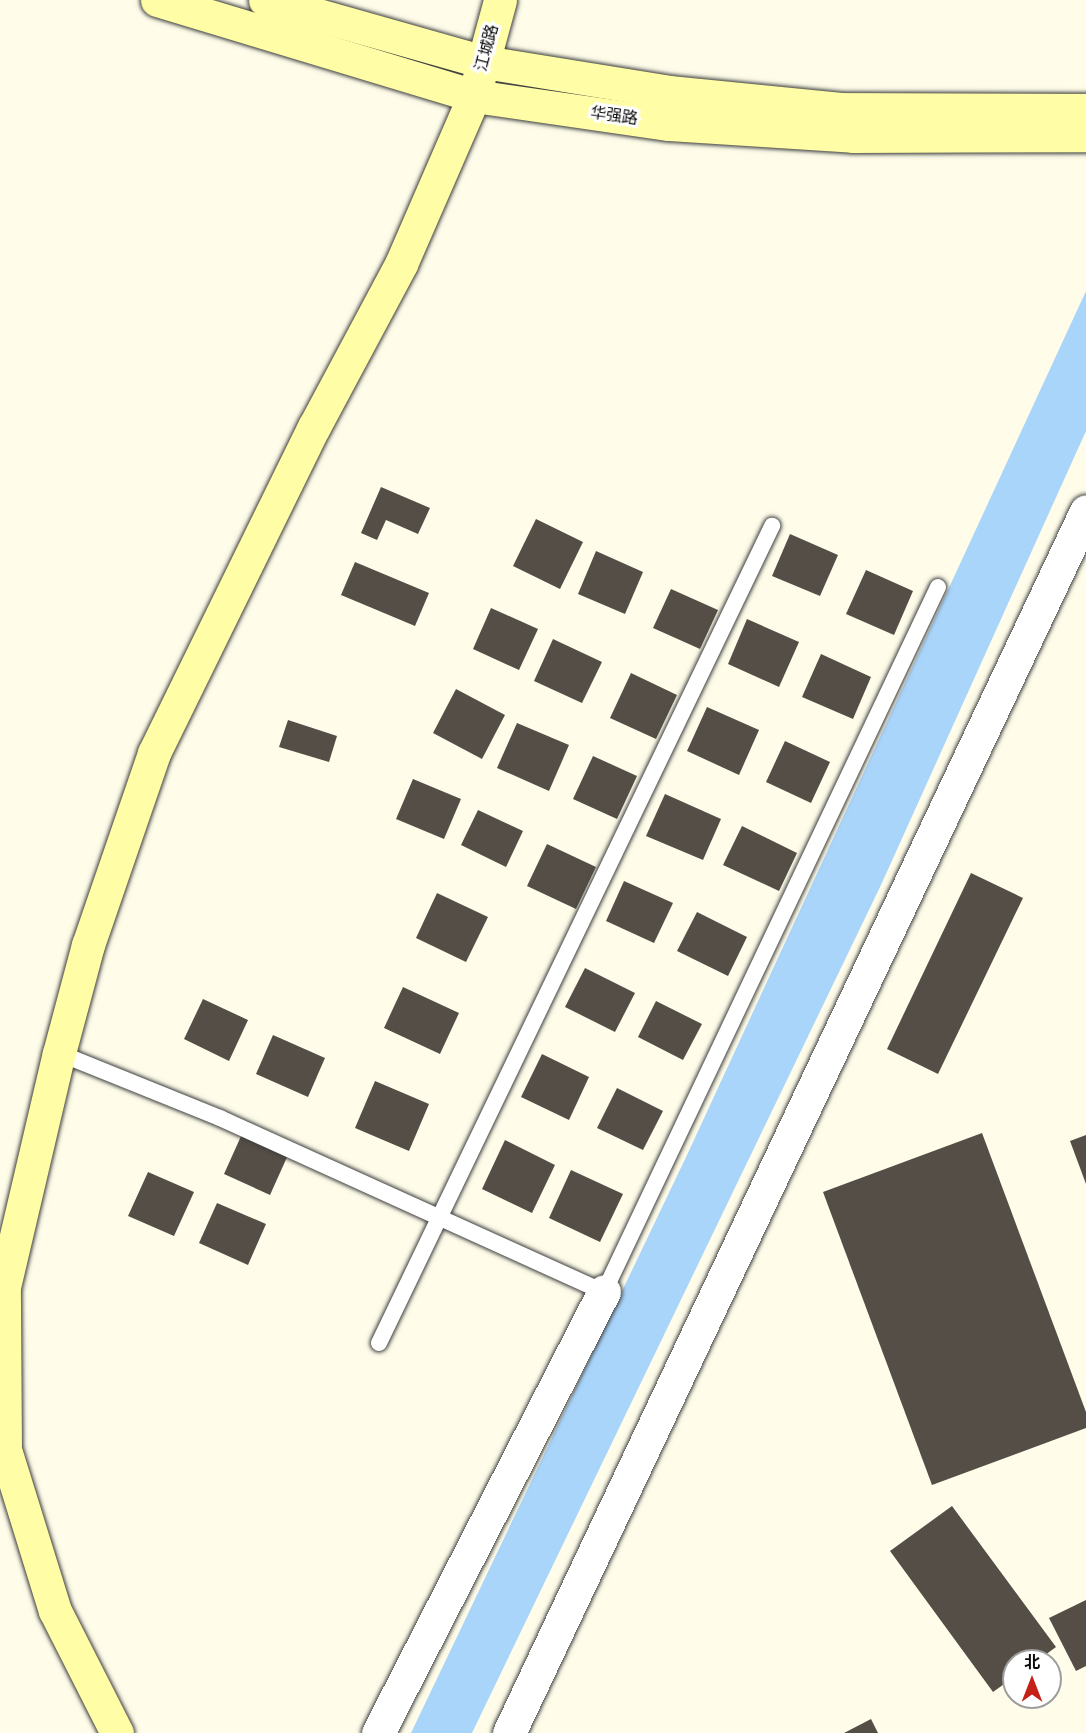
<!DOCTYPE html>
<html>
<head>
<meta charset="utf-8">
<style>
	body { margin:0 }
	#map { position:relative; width:1086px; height:1733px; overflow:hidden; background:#fffdea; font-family:"Times New Roman","Noto Sans SC",serif }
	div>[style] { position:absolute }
	.water>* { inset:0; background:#aad5fb }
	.building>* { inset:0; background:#554e47 }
	.roads { filter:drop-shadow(0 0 2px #3e3e3e) drop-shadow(0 0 2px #3e3e3e) }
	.lane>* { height:16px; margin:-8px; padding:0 8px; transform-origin:8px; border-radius:8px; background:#fff }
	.street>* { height:33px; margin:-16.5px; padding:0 16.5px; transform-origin:16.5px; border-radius:16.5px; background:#fff }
	.secondary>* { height:33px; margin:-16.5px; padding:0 16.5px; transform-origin:16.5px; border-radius:16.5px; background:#fffda5 }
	span { translate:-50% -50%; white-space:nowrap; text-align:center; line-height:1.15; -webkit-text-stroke:6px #fff; paint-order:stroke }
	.street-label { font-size:16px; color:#0b0b0b }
	.north { position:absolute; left:1002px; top:1649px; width:60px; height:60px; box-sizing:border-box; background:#fff; border:2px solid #9d9d9d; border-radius:50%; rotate:0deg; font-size:16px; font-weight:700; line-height:24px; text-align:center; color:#0b0b0b }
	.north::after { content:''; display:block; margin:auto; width:21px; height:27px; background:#c52119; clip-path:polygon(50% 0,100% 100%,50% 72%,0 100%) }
</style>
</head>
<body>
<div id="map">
	<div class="water">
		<i style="clip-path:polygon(1086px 291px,1086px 431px,881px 885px,472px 1733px,411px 1733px,687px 1155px)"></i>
	</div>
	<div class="building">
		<i style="clip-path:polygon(381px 487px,430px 508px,418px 534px,386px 520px,377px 540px,361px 533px)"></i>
		<i style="clip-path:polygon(536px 519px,583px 542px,560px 589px,513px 566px)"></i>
		<i style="clip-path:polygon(790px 534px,838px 555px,820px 596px,772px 576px)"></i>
		<i style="clip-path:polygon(596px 551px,643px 572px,625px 614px,578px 594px)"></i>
		<i style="clip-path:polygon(355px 562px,429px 593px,415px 626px,341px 595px)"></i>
		<i style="clip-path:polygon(866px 570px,913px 591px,894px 635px,846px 614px)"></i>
		<i style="clip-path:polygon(671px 589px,718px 610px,700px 649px,653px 628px)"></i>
		<i style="clip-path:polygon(491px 608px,538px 629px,519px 670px,473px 649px)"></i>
		<i style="clip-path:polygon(747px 619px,799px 642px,779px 687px,728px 664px)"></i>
		<i style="clip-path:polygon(553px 639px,602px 662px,582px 703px,534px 681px)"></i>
		<i style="clip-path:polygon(821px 654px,871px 677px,853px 719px,802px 697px)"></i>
		<i style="clip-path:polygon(631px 673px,677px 695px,656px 739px,610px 718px)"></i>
		<i style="clip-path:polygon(456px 689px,505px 715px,482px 759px,433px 733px)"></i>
		<i style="clip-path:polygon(707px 707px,759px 730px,739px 775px,687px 751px)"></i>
		<i style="clip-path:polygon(288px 720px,337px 736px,329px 762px,279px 747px)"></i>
		<i style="clip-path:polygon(517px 723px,569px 745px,549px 791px,497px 768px)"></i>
		<i style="clip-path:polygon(785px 741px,830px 762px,811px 803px,766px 782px)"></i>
		<i style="clip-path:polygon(593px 756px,637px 776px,617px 819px,573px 799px)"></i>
		<i style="clip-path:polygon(413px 779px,461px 799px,444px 839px,396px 819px)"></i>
		<i style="clip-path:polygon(665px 794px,721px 819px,703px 860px,646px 836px)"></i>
		<i style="clip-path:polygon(478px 810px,523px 831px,506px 867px,461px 845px)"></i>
		<i style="clip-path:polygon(742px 826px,797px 853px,779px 891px,723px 865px)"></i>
		<i style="clip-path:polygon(547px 844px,596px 867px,576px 909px,527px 886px)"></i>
		<i style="clip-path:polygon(971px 873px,1023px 898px,938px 1074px,887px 1049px)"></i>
		<i style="clip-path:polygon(624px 881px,673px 903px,654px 943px,606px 921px)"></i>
		<i style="clip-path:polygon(437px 893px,488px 917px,466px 962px,416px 938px)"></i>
		<i style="clip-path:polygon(697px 912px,747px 937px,728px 976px,677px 951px)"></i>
		<i style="clip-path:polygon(585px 968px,635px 993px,615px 1032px,565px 1007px)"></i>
		<i style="clip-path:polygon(403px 987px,459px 1013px,440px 1054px,384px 1028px)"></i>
		<i style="clip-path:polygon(203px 999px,248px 1020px,229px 1061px,184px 1039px)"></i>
		<i style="clip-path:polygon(656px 1001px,702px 1024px,683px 1060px,638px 1037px)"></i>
		<i style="clip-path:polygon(273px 1035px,325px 1058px,308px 1097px,256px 1074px)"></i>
		<i style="clip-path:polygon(542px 1054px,589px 1077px,569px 1120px,521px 1097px)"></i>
		<i style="clip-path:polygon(375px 1081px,429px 1104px,409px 1151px,355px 1128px)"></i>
		<i style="clip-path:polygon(617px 1088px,663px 1111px,643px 1150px,597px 1128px)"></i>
		<i style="clip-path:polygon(982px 1133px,1086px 1412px,1086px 1428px,932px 1485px,823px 1192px)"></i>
		<i style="clip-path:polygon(242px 1134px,288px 1155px,270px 1195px,224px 1174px)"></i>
		<i style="clip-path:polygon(1086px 1135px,1086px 1184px,1070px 1141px)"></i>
		<i style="clip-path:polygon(505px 1140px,555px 1165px,532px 1213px,482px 1189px)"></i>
		<i style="clip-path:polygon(571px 1170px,623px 1194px,600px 1242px,549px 1218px)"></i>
		<i style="clip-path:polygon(148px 1172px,194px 1192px,174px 1236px,128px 1216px)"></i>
		<i style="clip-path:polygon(217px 1203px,266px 1224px,248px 1265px,199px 1243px)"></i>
		<i style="clip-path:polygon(952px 1506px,1056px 1647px,1037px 1661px,1014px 1661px,1014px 1677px,993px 1692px,890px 1551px)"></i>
		<i style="clip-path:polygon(1086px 1600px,1086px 1666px,1076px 1671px,1049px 1618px)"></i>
		<i style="clip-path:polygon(871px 1719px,878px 1733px,844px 1733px)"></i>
	</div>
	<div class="roads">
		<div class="lane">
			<i style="left:59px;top:1053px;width:174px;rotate:22deg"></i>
			<i style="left:220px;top:1118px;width:422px;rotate:24.4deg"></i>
			<i style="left:604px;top:1292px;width:780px;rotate:-64.65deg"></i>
			<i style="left:379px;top:1343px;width:907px;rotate:-64.31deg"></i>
		</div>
		<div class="street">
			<i style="left:378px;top:1733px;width:496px;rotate:-62.9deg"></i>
			<i style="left:509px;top:1733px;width:1351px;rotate:-64.72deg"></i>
		</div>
		<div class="secondary">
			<i style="left:157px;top:0;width:331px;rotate:16.8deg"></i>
			<i style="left:474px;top:96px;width:197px;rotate:8.2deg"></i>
			<i style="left:669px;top:124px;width:184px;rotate:3.7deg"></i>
			<i style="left:853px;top:136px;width:233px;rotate:-0.2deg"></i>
			<i style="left:265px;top:0;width:228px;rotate:15.8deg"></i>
			<i style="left:484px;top:62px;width:187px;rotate:9.2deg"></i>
			<i style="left:669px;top:92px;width:175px;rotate:5.6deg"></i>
			<i style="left:843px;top:109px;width:243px;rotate:0.2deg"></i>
			<i style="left:117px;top:1733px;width:137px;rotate:-116.9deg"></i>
			<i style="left:55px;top:1611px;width:170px;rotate:-107.2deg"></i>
			<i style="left:5px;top:1449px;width:162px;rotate:-90.4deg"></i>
			<i style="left:4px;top:1287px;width:240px;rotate:-76.8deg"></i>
			<i style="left:59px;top:1053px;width:112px;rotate:-75deg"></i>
			<i style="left:88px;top:945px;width:203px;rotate:-71deg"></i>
			<i style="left:154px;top:753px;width:363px;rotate:-63.9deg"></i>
			<i style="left:314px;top:427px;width:185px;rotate:-61.9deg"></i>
			<i style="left:401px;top:264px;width:183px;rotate:-66.5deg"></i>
			<i style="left:474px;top:96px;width:99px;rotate:-74.8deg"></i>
		</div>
	</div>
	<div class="street-label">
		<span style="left:487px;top:48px;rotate:-75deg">江城路</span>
		<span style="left:614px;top:116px;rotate:8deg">华强路</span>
	</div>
	<div class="north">北</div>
</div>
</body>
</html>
